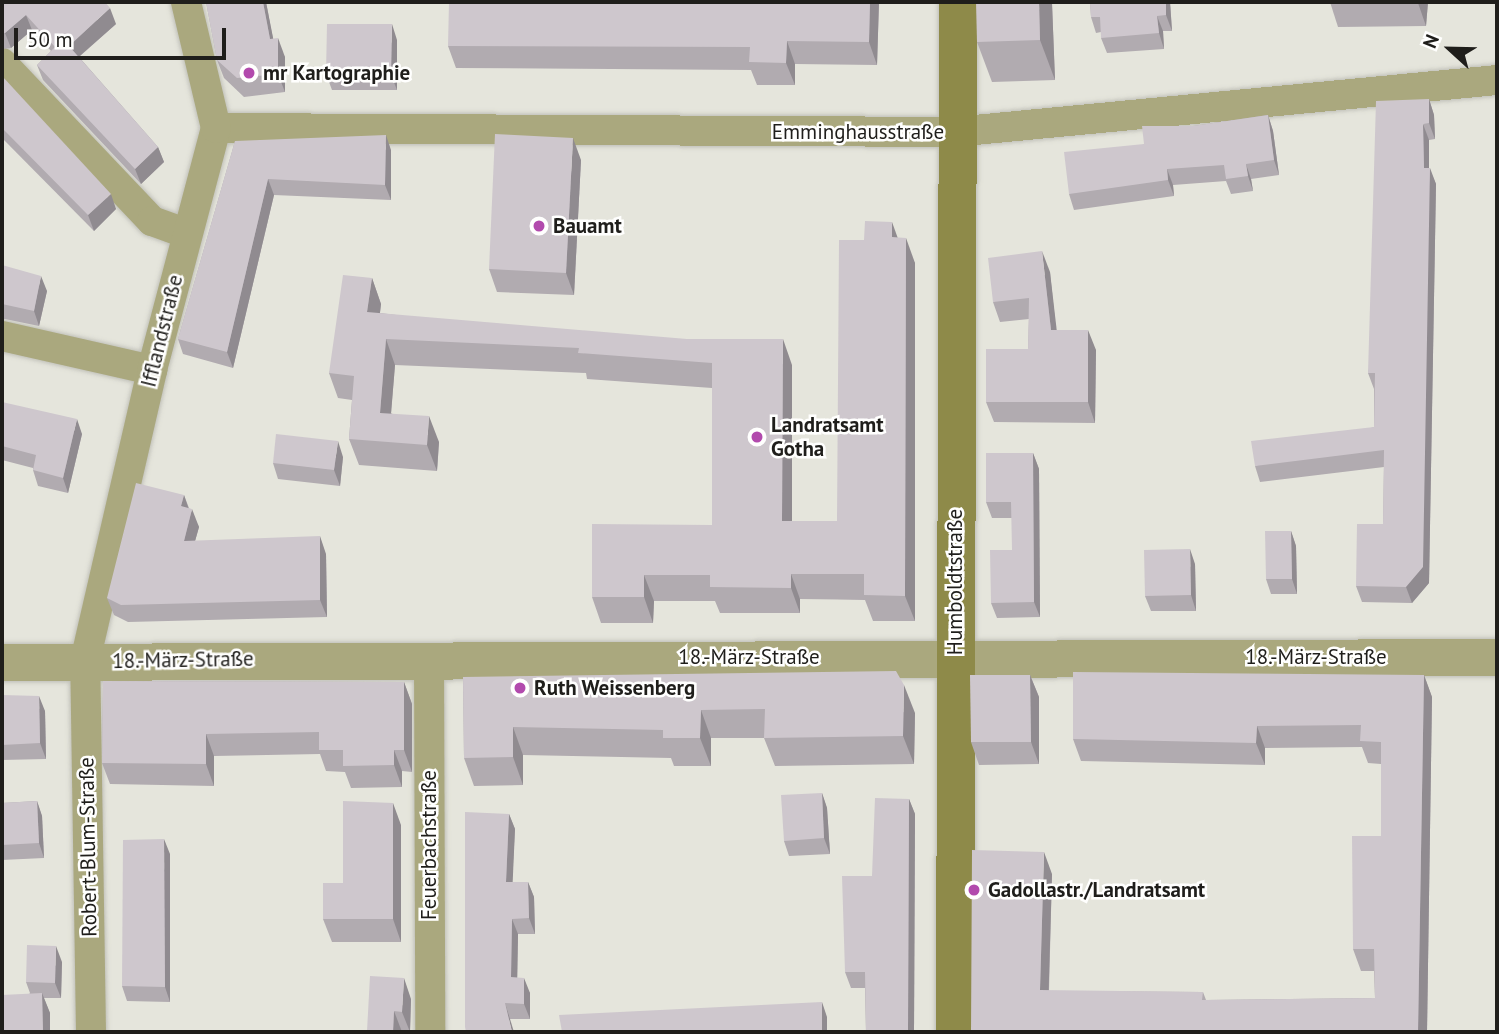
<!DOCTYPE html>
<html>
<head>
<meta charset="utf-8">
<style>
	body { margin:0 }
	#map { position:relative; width:1499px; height:1034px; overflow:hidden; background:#e5e5dc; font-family:"PT Sans",sans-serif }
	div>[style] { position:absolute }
	.roads { filter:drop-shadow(0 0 2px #c1c1b9) drop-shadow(0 0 2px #c1c1b9) }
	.minor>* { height:30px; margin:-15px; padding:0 15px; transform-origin:15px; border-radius:15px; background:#aaa87e }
	.tertiary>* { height:37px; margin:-18.5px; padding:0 18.5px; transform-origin:18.5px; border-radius:18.5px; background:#aaa87e }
	.secondary>* { height:38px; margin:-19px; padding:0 19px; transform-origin:19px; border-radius:19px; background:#8e8a49 }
	.wall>* { inset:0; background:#b1abb0 }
	.shaded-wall>* { inset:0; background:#908b90 }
	.building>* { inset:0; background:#cec7cd }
	.dots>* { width:19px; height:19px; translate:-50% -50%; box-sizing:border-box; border:4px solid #fffffe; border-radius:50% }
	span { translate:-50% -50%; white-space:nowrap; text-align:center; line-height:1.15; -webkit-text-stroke:5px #fffffe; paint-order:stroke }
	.poi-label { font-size:21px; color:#1f1e1b; font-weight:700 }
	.left { translate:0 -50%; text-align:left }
	.street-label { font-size:21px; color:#1f1e1b }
	.frame { position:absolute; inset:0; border:4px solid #1f1e1b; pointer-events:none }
	.north { position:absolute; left:1415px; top:14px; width:70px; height:70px; -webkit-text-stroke:5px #fffffe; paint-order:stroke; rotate:292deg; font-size:19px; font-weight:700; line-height:28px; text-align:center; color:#1f1e1b }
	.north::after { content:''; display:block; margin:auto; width:24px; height:32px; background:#1f1e1b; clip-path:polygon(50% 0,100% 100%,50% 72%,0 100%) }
	.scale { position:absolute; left:14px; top:28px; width:212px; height:32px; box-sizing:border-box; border:4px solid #1f1e1b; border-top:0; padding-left:9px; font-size:21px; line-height:24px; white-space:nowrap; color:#1f1e1b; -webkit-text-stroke:5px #fffffe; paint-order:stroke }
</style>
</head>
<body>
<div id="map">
	<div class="roads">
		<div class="minor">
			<i style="left:2px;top:63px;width:218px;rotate:46.5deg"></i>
			<i style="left:152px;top:221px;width:37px;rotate:20deg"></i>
			<i style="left:216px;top:128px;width:738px;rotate:0.31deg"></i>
			<i style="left:954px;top:132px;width:545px;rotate:-5.47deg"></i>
			<i style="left:2px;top:336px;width:154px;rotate:12.8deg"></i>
			<i style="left:429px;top:658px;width:374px;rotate:89.8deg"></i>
			<i style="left:91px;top:1032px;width:371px;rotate:-90.9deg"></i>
			<i style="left:85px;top:661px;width:299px;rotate:-77deg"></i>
			<i style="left:152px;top:370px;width:250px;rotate:-75.2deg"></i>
			<i style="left:216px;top:128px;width:130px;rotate:-103.4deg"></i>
		</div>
		<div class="tertiary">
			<i style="left:2px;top:662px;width:1495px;rotate:-0.19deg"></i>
		</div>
		<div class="secondary">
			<i style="left:955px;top:1032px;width:1030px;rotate:-89.83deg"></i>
		</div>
	</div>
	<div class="wall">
		<i style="clip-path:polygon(2px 2px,116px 24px,79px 57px,158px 147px,164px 162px,141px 184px,43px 80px,37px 65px,51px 51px,32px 30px,11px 48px,2px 49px)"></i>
		<i style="clip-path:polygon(206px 2px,266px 2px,273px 39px,285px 57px,285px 92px,244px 97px,224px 78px,217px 60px)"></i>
		<i style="clip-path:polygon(879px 2px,877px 65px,795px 64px,795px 85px,757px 85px,751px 70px,456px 68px,448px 46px)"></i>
		<i style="clip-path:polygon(1090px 2px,1170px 2px,1172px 31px,1163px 31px,1164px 49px,1107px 53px,1101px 38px,1101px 32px,1096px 33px,1091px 17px)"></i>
		<i style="clip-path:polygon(1330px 2px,1428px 2px,1426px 26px,1338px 27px)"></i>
		<i style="clip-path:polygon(1052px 3px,1055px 80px,992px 82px,977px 42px)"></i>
		<i style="clip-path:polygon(397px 40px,397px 90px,332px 90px,326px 74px)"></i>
		<i style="clip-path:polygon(2px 76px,116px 209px,94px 231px,2px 138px)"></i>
		<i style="clip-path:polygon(1429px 99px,1434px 115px,1435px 139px,1429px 140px,1429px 168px,1436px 184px,1429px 583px,1412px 603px,1362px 602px,1356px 586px,1383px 524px,1384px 467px,1260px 482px,1255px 466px,1374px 427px,1374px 389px,1368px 373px)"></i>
		<i style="clip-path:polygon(1268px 115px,1273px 131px,1279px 175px,1251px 179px,1253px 191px,1231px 194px,1226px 181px,1173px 185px,1174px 196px,1074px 210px,1069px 194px,1144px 144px,1193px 126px)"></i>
		<i style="clip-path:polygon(235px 141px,391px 150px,391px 200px,274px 195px,233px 368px,183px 354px,178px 339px)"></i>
		<i style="clip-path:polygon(581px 160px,574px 295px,497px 292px,489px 269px)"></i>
		<i style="clip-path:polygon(898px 238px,915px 263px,915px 621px,873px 621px,865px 600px,800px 599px,800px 613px,720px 613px,715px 601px,654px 601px,653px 623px,601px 623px,592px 597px,712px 525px,712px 388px,587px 379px,586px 373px,395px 365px,391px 413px,439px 442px,437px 471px,359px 465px,349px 439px,352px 400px,338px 398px,329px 373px,372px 278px,381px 304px,380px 313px,792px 365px,792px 521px,837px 521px,864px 240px)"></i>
		<i style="clip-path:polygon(2px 265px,47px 291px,39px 326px,5px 319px,2px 320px)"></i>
		<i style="clip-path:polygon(1050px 272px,1056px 330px,1096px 350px,1095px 423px,994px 422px,986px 402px,1028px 349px,1029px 319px,1000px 322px,993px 302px)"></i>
		<i style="clip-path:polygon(2px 402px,82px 434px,68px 493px,38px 486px,33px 470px,33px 468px,2px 460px)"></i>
		<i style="clip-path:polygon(1033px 453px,1039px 469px,1040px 617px,997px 618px,991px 603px,1012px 550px,1012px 518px,992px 518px,986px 502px)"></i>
		<i style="clip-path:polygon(343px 457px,340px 486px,278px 479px,273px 463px)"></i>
		<i style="clip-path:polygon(184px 495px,189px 508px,199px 527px,195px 541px,326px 554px,327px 617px,128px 622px,114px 615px,107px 598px)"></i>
		<i style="clip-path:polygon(1291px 531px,1296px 546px,1297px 594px,1271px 594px,1266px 579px)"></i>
		<i style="clip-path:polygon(1195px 564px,1196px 611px,1151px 611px,1145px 596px)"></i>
		<i style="clip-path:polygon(1030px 675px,1039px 697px,1039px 764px,979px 765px,971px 742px)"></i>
		<i style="clip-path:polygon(1424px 675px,1432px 697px,1427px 1032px,971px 1032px,1052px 874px,1049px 991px,1203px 992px,1206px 1000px,1375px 998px,1374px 971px,1361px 971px,1353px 949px,1381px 836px,1381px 764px,1368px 763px,1362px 747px,1265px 748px,1265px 765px,1081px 761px,1073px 739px)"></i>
		<i style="clip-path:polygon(463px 677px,915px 713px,914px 764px,775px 766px,764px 738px,711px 738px,711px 766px,674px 766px,671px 758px,523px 755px,523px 785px,474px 786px,464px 758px)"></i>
		<i style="clip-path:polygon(103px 681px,404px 682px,412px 704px,412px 772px,402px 771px,402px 787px,351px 788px,345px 772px,326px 771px,320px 754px,214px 756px,214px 786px,110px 784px,102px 763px)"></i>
		<i style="clip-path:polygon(2px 695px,45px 711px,46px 759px,2px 760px)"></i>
		<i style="clip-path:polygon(822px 793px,827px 808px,830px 854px,789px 856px,784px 841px)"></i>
		<i style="clip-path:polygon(909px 799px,915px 814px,914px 1032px,866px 1032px,865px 988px,851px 988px,845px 972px,872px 876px)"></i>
		<i style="clip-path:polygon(37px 801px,42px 816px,44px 858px,2px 860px,2px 803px)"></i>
		<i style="clip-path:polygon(509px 814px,515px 829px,512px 882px,528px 882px,534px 897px,535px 934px,518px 934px,517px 978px,530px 993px,530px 1019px,510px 1019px,466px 1032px)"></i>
		<i style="clip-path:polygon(401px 825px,401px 942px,332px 942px,323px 919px,343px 883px)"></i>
		<i style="clip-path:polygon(170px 854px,170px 1002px,127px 1001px,122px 986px)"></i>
		<i style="clip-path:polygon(62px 962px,61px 998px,44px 998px,50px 1013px,50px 1032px,2px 1032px,30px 993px,26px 982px)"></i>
		<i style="clip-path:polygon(411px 999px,410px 1032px,347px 1032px,367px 1031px)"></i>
	</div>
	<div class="shaded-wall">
		<i style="clip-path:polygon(263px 2px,266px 2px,277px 58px,270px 39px)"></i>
		<i style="clip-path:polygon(870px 2px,879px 2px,877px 65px,869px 42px)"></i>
		<i style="clip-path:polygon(1039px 2px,1052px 2px,1052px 3px,1055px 80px,1040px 40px)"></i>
		<i style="clip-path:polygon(1166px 2px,1170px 2px,1172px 31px,1166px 15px)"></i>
		<i style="clip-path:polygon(1418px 2px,1428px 2px,1426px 26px,1418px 3px)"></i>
		<i style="clip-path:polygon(110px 8px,116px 24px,74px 61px,69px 46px)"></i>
		<i style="clip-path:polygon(26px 15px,32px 30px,11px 48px,5px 33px)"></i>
		<i style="clip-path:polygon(1157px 16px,1163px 31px,1164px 49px,1159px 33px)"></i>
		<i style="clip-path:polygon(392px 24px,397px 40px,397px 90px,391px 75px)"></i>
		<i style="clip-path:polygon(278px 38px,285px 57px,285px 92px,278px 74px)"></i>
		<i style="clip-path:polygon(787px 41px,795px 64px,795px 85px,786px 63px)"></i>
		<i style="clip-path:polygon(1429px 99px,1434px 115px,1435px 139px,1429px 123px)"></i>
		<i style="clip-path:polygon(1268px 115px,1273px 131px,1279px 175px,1274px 160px)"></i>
		<i style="clip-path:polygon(1423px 124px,1429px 140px,1429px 184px,1424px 168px)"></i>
		<i style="clip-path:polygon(386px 135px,391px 150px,391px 200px,385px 185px)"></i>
		<i style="clip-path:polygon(573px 138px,581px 160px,574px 295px,566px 273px)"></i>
		<i style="clip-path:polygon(158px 147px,164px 162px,141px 184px,135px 169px)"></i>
		<i style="clip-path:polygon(1246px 164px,1251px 179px,1253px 191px,1248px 176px)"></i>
		<i style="clip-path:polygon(1430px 168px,1436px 184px,1429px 583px,1412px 603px,1406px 587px)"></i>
		<i style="clip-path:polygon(1167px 169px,1173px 185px,1174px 196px,1168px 180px)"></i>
		<i style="clip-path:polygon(268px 179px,274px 195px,233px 368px,227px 352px)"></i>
		<i style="clip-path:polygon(111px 194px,116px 209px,94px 231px,88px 215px)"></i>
		<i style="clip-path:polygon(892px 222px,901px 247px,892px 237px)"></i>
		<i style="clip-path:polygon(906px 238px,915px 263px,915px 621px,905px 596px)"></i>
		<i style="clip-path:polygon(1042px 251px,1050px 272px,1059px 350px,1051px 330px)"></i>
		<i style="clip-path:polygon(41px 276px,47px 291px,39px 326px,34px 311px)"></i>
		<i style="clip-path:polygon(372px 278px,381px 304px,377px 337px,367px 312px)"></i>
		<i style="clip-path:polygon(1088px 330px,1096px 350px,1095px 423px,1088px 402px)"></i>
		<i style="clip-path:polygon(386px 339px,395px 365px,389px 438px,380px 413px)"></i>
		<i style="clip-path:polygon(783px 339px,792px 365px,792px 547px,782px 521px)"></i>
		<i style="clip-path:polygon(429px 416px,439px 442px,437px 471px,427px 445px)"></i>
		<i style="clip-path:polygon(77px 419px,82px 434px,68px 493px,63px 478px)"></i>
		<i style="clip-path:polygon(338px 441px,343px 457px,340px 486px,334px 470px)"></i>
		<i style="clip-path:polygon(1033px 453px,1039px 469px,1040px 617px,1034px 602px)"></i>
		<i style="clip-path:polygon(184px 495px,190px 513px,181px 506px)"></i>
		<i style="clip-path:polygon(192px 509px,199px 527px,190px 559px,184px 541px)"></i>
		<i style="clip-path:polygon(1291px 531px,1296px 546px,1297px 594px,1292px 579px)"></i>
		<i style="clip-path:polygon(320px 536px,326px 554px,327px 617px,320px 600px)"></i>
		<i style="clip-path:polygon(1190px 549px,1195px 564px,1196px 611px,1191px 595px)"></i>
		<i style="clip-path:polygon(791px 574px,800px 599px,800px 613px,791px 588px)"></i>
		<i style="clip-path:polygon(644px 575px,654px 601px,653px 623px,644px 597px)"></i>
		<i style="clip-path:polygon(1030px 675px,1039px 697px,1039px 764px,1031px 742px)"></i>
		<i style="clip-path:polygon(1424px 675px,1432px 697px,1427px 1032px,1418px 1032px)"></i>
		<i style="clip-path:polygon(404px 682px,412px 704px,412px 772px,404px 750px)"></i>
		<i style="clip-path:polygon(904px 685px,915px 713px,914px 764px,903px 736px)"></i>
		<i style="clip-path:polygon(39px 696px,45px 711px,46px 759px,40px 743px)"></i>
		<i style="clip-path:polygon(701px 710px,711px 738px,711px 766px,700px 738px)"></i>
		<i style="clip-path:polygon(1257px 726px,1265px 748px,1265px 765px,1256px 743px)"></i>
		<i style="clip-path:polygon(513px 727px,523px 755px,523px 785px,513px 757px)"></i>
		<i style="clip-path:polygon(206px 734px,214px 756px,214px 786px,206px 764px)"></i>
		<i style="clip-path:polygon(394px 750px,402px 771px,402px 787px,394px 765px)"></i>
		<i style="clip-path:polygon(822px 793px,827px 808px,830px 854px,824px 838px)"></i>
		<i style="clip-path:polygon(909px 799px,915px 814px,914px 1032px,908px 1032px)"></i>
		<i style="clip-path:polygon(37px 801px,42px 816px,44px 858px,39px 843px)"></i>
		<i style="clip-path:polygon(393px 803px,401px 825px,401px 942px,393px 919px)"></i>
		<i style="clip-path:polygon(509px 814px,515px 829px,512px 897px,506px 882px)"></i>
		<i style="clip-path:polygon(164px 839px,170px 854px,170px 1002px,165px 987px)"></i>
		<i style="clip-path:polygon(1044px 852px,1052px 874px,1048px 1012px,1040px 990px)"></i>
		<i style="clip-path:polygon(528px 882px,534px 897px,535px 934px,529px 918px)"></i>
		<i style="clip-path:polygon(512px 919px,518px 934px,517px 993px,511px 977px)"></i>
		<i style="clip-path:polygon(56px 946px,62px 962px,61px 998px,55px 983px)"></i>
		<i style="clip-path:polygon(404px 978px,411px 999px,410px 1032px,402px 1012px)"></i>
		<i style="clip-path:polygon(524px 978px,530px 993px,530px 1019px,524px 1004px)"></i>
		<i style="clip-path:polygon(42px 993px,50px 1013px,50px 1032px,43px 1032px)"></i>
		<i style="clip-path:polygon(822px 1002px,827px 1017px,827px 1032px,822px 1032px)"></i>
		<i style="clip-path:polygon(505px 1003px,510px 1019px,514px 1032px,512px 1032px)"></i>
		<i style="clip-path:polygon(394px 1011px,402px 1032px,393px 1032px)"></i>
	</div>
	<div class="building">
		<i style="clip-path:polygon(2px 2px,105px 2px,110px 8px,69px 46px,158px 147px,135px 169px,37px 65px,55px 47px,26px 15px,5px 33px,2px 33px)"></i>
		<i style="clip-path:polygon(206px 2px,263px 2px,270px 39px,278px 38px,278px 74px,237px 78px,217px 60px)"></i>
		<i style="clip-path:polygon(449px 2px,870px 2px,869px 42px,787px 41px,786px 63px,749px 62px,750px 47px,448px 46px)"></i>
		<i style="clip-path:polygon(976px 2px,1039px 2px,1040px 40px,977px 42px)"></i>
		<i style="clip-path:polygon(1090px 2px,1166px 2px,1166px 15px,1157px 16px,1159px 33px,1101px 38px,1100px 17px,1091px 17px)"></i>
		<i style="clip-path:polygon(1330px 2px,1418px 2px,1418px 3px,1330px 4px)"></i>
		<i style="clip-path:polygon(327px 24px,392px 24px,391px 75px,326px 74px)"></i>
		<i style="clip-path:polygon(2px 76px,111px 194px,88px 215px,2px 128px)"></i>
		<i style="clip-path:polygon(1429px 99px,1429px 123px,1423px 124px,1424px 168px,1430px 168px,1423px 567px,1406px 587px,1356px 586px,1357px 524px,1383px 524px,1384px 450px,1255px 466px,1251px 441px,1374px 427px,1375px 373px,1368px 373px,1376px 101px)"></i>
		<i style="clip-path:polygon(1268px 115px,1274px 160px,1246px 164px,1248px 176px,1226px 179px,1224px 165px,1167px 169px,1168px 180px,1069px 194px,1064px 152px,1144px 144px,1142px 126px,1193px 126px)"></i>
		<i style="clip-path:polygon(495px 134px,573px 138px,566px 273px,489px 269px)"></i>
		<i style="clip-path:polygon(386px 135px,385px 185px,268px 179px,227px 352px,178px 339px,235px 141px)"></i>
		<i style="clip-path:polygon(865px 221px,892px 222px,892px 237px,906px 238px,905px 596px,864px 595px,864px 574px,791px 574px,791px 588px,710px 587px,710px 575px,644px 575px,644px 597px,592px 597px,592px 524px,712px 525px,712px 363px,578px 353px,579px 348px,386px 339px,380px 413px,429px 416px,427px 445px,349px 439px,354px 376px,329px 373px,343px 275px,372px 278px,367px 312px,687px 339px,783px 339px,782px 521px,837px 521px,839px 240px,864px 240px)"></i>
		<i style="clip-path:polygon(1042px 251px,1051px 330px,1088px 330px,1088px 402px,986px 402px,986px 349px,1028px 349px,1029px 298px,993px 302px,988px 258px)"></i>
		<i style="clip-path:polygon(2px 265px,41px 276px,34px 311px,2px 304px)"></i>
		<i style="clip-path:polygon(2px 402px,77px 419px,63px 478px,33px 470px,36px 455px,2px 446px)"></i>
		<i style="clip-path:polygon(276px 434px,338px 441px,334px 470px,273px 463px)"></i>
		<i style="clip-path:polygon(986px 453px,1033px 453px,1034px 602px,991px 603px,990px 550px,1012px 550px,1011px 502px,986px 502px)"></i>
		<i style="clip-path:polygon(136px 483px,184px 495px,181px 506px,192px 509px,184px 541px,320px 536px,320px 600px,121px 605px,107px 598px)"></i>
		<i style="clip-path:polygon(1265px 531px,1291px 531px,1292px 579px,1266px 579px)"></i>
		<i style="clip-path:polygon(1190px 549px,1191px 595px,1145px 596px,1144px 550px)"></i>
		<i style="clip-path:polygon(896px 671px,904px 685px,903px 736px,764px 738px,765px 709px,701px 710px,700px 738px,663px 738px,663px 730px,513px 727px,513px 757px,464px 758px,463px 677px)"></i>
		<i style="clip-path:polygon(1073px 672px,1424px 675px,1418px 1032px,971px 1032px,972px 850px,1044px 852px,1040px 990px,1203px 992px,1202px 1000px,1375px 998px,1374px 949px,1353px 949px,1352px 836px,1381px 836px,1381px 742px,1360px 741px,1361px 725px,1257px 726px,1256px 743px,1073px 739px)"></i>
		<i style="clip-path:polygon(970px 675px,1030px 675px,1031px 742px,971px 742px)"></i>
		<i style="clip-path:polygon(103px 681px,404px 682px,404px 750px,394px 750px,394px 765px,343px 766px,343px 750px,319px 750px,319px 732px,206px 734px,206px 764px,102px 763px)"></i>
		<i style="clip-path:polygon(2px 695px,39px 696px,40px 743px,2px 745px)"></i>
		<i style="clip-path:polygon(822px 793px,824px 838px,784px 841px,781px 795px)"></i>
		<i style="clip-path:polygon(875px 798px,909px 799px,908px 1032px,866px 1032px,865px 972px,845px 972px,842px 876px,872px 876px)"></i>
		<i style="clip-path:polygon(37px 801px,39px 843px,2px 845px,2px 803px)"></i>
		<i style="clip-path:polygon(343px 801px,393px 803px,393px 919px,323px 919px,323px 883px,343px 883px)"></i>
		<i style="clip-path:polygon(465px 812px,509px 814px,506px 882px,528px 882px,529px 918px,512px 919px,511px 977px,524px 978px,524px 1004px,505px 1003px,512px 1032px,466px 1032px,465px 1027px)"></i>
		<i style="clip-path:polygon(164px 839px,165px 987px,122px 986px,123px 840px)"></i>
		<i style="clip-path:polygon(27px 945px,56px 946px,55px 983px,26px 982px)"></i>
		<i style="clip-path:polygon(370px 976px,404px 978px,402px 1012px,394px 1011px,393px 1032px,347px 1032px,347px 1031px,367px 1031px)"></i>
		<i style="clip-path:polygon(42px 993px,43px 1032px,2px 1032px,2px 995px)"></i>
		<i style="clip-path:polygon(822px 1002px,822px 1032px,562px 1032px,559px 1015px)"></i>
	</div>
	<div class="dots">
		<i style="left:249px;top:73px;background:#b24aad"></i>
		<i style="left:539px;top:226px;background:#b24aad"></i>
		<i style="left:757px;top:437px;background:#b24aad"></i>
		<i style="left:520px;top:688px;background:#b24aad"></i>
		<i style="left:974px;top:890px;background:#b24aad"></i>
	</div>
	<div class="poi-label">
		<span class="left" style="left:263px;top:73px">mr Kartographie</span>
		<span class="left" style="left:553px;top:226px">Bauamt</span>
		<span class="left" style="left:771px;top:437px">Landratsamt<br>Gotha</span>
		<span class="left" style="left:534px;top:688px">Ruth Weissenberg</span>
		<span class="left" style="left:988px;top:890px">Gadollastr./Landratsamt</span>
	</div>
	<div class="street-label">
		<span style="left:858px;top:132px">Emminghausstraße</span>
		<span style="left:162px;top:331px;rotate:-76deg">Ifflandstraße</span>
		<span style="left:955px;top:582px;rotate:-90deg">Humboldtstraße</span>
		<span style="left:749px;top:657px">18.-März-Straße</span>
		<span style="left:1316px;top:657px">18.-März-Straße</span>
		<span style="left:183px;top:660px;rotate:-1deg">18.-März-Straße</span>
		<span style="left:429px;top:845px;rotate:-90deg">Feuerbachstraße</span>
		<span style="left:88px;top:847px;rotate:-91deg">Robert-Blum-Straße</span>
	</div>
	<div class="frame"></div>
	<div class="north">N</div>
	<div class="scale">50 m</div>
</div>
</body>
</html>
